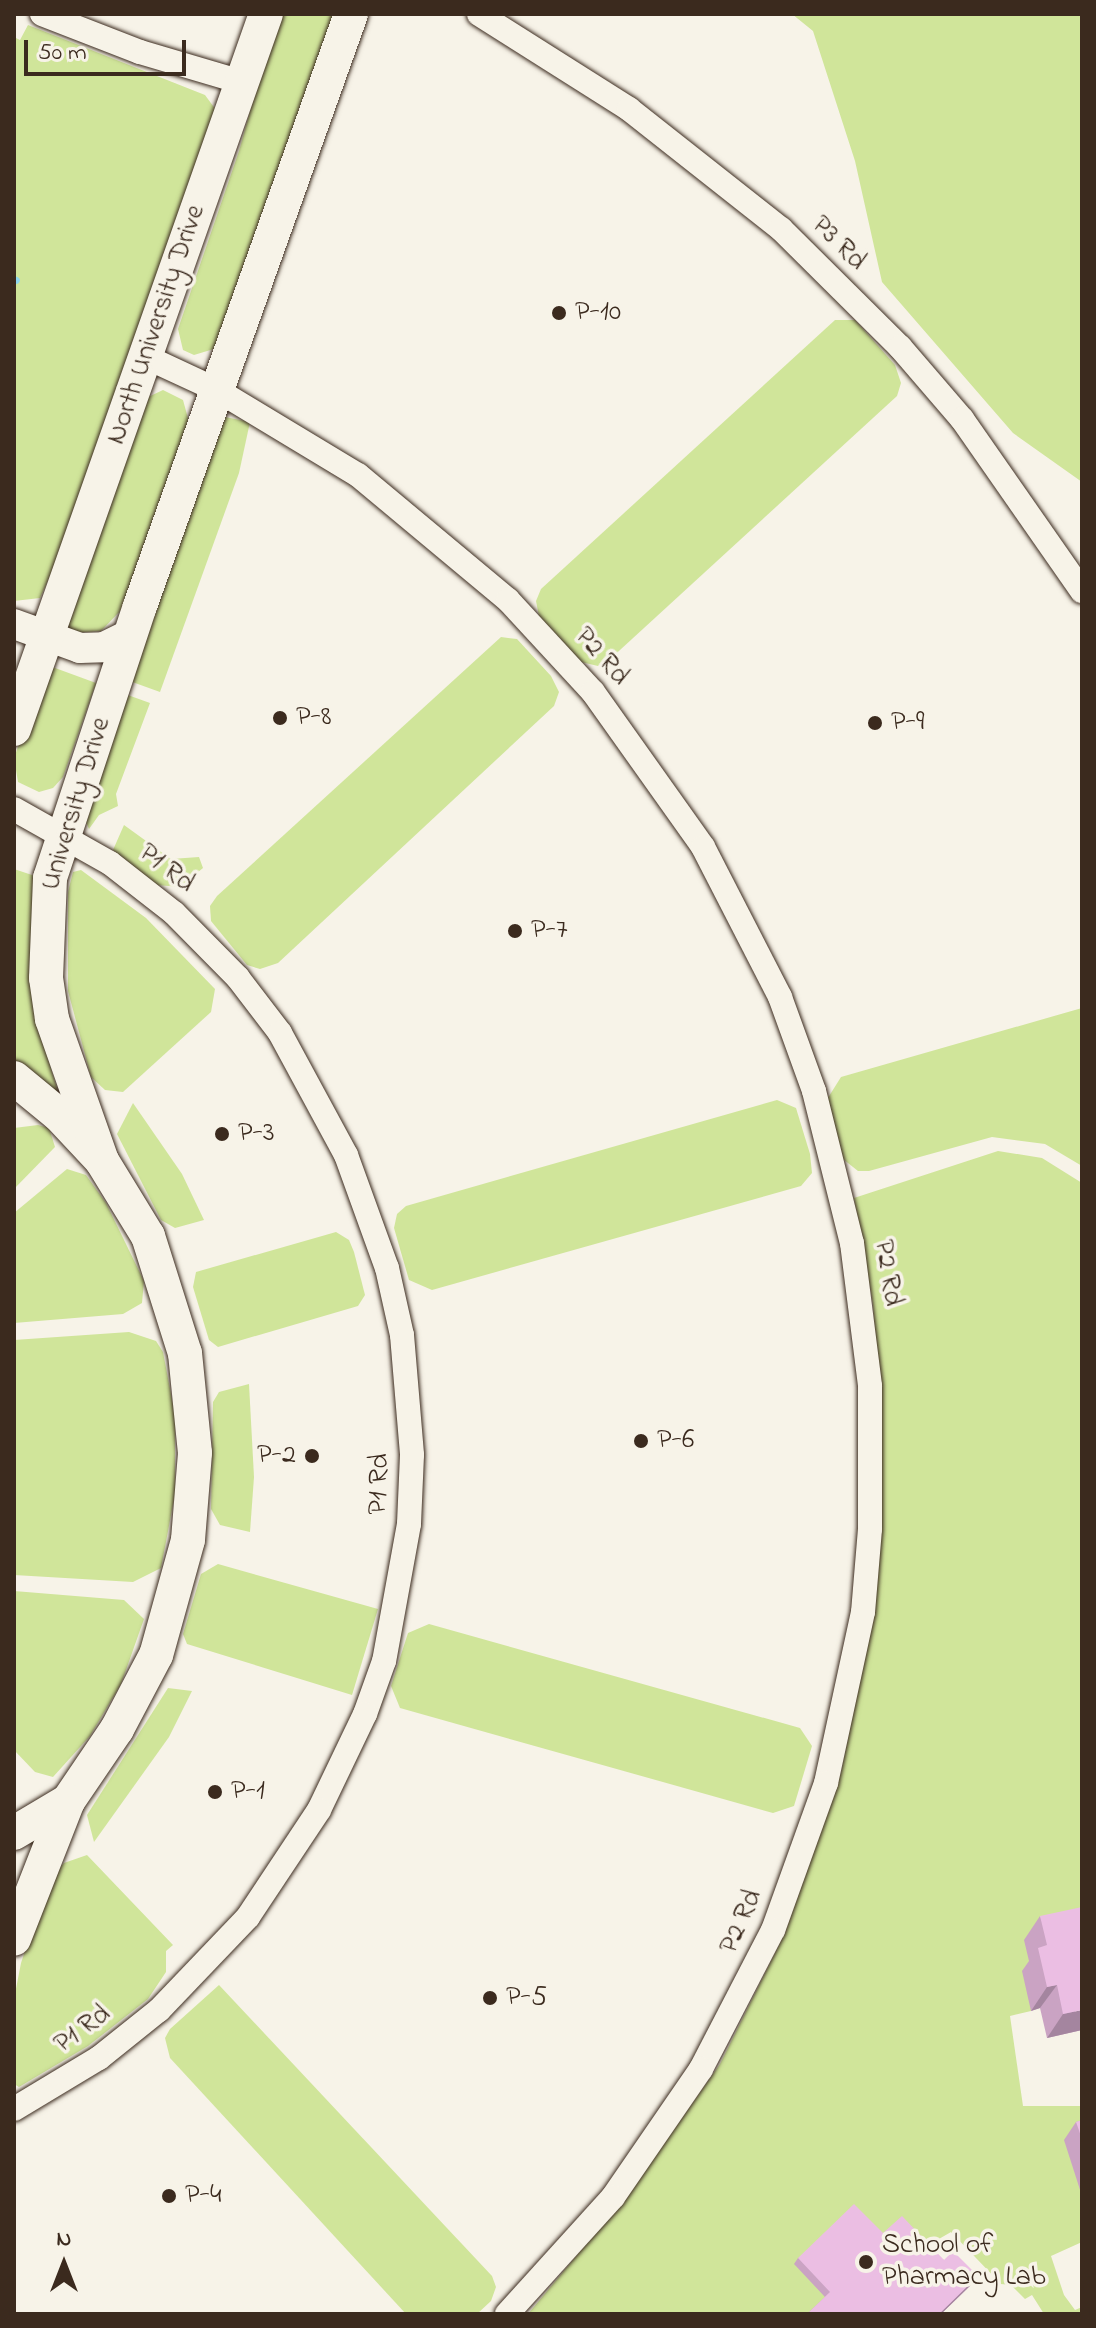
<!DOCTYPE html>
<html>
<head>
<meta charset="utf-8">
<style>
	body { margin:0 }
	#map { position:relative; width:1096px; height:2328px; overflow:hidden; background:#f7f3e8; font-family:"Indie Flower",sans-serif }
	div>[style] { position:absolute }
	.green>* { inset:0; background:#d0e59a }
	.stream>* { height:7px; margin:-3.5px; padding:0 3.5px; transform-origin:3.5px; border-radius:3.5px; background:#8ed7ef }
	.roads { filter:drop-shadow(0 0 2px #3b2a1e) drop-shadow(0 0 2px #3b2a1e) }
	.minor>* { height:24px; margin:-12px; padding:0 12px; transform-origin:12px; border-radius:12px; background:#f7f3e8 }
	.tertiary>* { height:30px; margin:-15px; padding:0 15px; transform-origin:15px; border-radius:15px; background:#f7f3e8 }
	.secondary>* { height:34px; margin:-17px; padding:0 17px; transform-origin:17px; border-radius:17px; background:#f7f3e8 }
	.wall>* { inset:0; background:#caa3c3 }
	.shaded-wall>* { inset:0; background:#a4859f }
	.building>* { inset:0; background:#ebbee3 }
	.dots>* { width:22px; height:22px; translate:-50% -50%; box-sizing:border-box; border:4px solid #f7f3e8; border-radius:50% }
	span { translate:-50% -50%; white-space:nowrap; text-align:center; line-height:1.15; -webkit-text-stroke:7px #f7f3e8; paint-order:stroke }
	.street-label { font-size:28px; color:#3b2a1e }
	.poi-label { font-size:28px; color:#3b2a1e }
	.left { translate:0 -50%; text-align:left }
	.right { translate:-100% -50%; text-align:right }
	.frame { position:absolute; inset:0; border:16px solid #3b2a1e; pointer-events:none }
	.north { position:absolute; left:24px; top:2224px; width:80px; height:80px; -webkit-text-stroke:6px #f7f3e8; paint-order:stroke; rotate:0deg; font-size:22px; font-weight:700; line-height:32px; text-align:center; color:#3b2a1e }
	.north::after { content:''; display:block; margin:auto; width:28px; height:36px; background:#3b2a1e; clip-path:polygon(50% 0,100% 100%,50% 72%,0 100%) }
	.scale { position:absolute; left:24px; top:40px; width:162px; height:36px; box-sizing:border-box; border:4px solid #3b2a1e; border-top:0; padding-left:10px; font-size:24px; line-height:28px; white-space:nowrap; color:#3b2a1e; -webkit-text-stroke:6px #f7f3e8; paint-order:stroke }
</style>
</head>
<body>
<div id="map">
	<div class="green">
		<i style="clip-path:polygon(277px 14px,335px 14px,217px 348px,194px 355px,183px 350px,178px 329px,239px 151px)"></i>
		<i style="clip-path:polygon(792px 14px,1082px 14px,1082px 482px,1013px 433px,882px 282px,855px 161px,813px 31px)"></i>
		<i style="clip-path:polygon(28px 25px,205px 95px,216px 110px,61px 552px,40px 598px,14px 601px,14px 37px,20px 40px)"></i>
		<i style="clip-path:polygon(835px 320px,855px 320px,895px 365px,901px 383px,897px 396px,608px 661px,598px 666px,581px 662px,539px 616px,536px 601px,541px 589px)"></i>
		<i style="clip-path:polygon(163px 390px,183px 400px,189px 422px,124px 607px,101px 631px,58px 634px,146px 398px)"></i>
		<i style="clip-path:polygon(225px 417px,250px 422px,239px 473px,160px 692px,124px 679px)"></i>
		<i style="clip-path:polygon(501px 637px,517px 639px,551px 676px,559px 692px,554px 706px,278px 963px,260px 969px,247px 965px,211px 921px,210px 906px,217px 896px)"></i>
		<i style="clip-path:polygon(47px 665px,96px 683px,63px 777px,53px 788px,39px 792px,18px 782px,14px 758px)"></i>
		<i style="clip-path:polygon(125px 694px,150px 703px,116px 794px,118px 806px,99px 815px,89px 829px,86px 822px)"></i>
		<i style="clip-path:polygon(124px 825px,171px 859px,199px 857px,203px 868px,180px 887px,157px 885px,113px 850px)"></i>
		<i style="clip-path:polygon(14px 869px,35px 876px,31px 943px,41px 1035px,58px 1092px,14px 1067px)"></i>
		<i style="clip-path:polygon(81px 870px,146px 918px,215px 989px,211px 1012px,123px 1092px,105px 1090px,91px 1077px,68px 991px,68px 892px,73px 872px)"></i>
		<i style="clip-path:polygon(1082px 1008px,1082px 1166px,1045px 1144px,992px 1137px,869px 1171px,858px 1171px,843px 1159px,826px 1101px,841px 1077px)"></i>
		<i style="clip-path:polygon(777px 1100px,796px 1108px,810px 1154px,812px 1173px,801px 1186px,432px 1290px,409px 1280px,394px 1228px,397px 1214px,406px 1206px)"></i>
		<i style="clip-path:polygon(133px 1103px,182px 1174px,204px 1220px,175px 1228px,161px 1220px,117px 1134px)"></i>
		<i style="clip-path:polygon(38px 1125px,49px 1128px,55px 1147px,14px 1189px,14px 1128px)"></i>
		<i style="clip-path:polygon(998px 1151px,1042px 1158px,1082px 1183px,1082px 1922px,1031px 1969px,1031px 2011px,1010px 2016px,1023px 2106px,1082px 2106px,1082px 2242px,1051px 2256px,1064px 2295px,1075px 2310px,1082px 2307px,1082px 2314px,1044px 2314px,1032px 2295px,1025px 2299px,1011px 2285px,1001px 2284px,951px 2232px,809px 2314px,528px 2314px,633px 2188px,720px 2064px,785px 1933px,841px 1773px,871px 1621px,879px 1388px,873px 1304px,854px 1198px)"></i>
		<i style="clip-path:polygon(67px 1169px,86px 1175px,106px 1203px,144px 1281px,142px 1303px,123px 1314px,14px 1323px,14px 1213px)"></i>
		<i style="clip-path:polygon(336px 1232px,349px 1240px,354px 1252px,365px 1295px,358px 1306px,218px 1347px,209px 1340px,193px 1287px,196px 1272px)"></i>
		<i style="clip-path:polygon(129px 1332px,156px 1341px,163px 1352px,175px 1415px,175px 1494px,161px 1568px,133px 1582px,14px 1575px,14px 1340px)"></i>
		<i style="clip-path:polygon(249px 1384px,254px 1477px,250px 1532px,220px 1525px,211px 1509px,213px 1402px,219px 1392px)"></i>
		<i style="clip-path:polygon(218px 1564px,378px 1609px,352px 1695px,187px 1644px,183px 1634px,201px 1574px)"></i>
		<i style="clip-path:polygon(14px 1591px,124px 1600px,144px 1619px,121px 1684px,90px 1736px,53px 1777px,35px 1772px,14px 1750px)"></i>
		<i style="clip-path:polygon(429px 1624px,800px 1728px,812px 1746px,794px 1806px,773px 1813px,400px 1708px,391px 1686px,408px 1633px)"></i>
		<i style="clip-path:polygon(168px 1688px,192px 1691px,169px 1737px,94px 1842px,87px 1815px)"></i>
		<i style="clip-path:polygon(87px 1855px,173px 1945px,166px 1951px,166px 1972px,148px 1999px,88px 2046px,19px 2087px,14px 2084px,14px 1999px,21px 1963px,49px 1879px,64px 1863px)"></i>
		<i style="clip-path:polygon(219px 1985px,492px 2276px,496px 2287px,491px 2301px,477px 2314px,406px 2314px,170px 2058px,165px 2038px,170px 2029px)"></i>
	</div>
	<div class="stream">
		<i style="left:14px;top:279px;width:2px;rotate:27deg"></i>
	</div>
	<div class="roads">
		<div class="minor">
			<i style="left:42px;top:14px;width:105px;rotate:21.2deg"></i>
			<i style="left:140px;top:52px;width:105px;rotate:16.5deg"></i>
			<i style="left:479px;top:14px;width:178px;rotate:32.3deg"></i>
			<i style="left:629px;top:109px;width:194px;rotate:38.3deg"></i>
			<i style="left:781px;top:229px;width:168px;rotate:44.8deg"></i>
			<i style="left:900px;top:347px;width:95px;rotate:49.3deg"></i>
			<i style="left:962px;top:419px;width:210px;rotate:55.1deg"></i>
			<i style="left:146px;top:357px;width:78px;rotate:24.9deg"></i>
			<i style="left:217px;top:390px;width:165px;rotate:31.1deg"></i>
			<i style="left:358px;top:475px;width:195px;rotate:39.8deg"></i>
			<i style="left:508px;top:600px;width:125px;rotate:47.3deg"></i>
			<i style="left:593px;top:692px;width:190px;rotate:54.6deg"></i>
			<i style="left:703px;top:847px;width:169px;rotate:62.8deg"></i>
			<i style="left:780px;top:997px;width:100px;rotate:70.1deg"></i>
			<i style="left:814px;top:1091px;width:157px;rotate:76deg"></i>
			<i style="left:852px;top:1243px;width:144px;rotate:82.8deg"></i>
			<i style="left:870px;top:1386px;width:143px;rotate:90deg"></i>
			<i style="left:870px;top:1529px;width:83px;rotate:94.8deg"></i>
			<i style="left:863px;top:1612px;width:175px;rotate:102.2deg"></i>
			<i style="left:826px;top:1783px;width:156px;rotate:109.8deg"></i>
			<i style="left:773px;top:1930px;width:157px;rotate:117.4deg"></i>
			<i style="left:701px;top:2069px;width:155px;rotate:124.5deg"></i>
			<i style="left:613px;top:2197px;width:158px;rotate:132.2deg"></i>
			<i style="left:14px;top:809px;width:110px;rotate:29.4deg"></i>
			<i style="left:110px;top:863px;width:81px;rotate:38deg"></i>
			<i style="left:174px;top:913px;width:91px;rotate:45.4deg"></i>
			<i style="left:238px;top:978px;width:69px;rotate:52.6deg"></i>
			<i style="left:280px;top:1033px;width:139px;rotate:61.6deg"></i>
			<i style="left:346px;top:1155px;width:120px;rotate:70.1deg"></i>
			<i style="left:387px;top:1268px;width:69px;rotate:77.4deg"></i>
			<i style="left:402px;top:1335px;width:120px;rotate:85.2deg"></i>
			<i style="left:412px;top:1455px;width:69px;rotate:92.5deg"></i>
			<i style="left:409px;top:1524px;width:139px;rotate:100.3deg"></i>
			<i style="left:384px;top:1661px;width:56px;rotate:109.7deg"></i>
			<i style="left:365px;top:1714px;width:106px;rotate:115.6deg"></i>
			<i style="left:319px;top:1810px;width:128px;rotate:123.6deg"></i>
			<i style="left:248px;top:1917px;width:129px;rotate:133.7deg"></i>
			<i style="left:159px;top:2010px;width:77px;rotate:141.3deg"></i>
			<i style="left:99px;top:2058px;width:99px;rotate:149deg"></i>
		</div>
		<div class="tertiary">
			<i style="left:14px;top:624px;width:70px;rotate:20deg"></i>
			<i style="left:80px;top:648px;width:24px;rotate:-2deg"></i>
			<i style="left:104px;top:647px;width:30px;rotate:-26deg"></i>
		</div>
		<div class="secondary">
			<i style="left:14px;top:729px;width:758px;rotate:-70.59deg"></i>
			<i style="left:14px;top:1078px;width:58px;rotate:39.4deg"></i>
			<i style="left:59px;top:1115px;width:63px;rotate:46.9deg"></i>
			<i style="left:102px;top:1161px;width:88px;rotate:58.5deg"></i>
			<i style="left:148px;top:1236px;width:123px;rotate:72.5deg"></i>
			<i style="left:185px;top:1353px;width:100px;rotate:84.3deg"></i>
			<i style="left:195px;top:1453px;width:87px;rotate:94.6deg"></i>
			<i style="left:188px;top:1540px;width:119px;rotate:105.5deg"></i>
			<i style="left:156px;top:1655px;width:84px;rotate:117.8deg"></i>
			<i style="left:117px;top:1729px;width:87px;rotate:124.2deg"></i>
			<i style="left:68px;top:1801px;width:148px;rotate:111.4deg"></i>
			<i style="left:102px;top:1161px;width:151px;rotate:-109.4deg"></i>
			<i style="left:52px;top:1019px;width:41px;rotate:-98.3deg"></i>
			<i style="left:46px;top:978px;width:100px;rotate:-87.7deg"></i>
			<i style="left:50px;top:878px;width:287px;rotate:-71.7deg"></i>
			<i style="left:140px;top:606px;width:628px;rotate:-70.38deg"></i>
			<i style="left:14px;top:1833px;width:63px;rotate:-30.7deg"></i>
		</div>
	</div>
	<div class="wall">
		<i style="clip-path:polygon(1040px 1916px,1082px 2030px,1047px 2038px,1040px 2008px,1031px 2011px,1022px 1971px,1029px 1961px,1024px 1940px)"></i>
		<i style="clip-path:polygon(1082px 2120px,1082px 2196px,1064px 2140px,1076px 2122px)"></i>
		<i style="clip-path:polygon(883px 2233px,944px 2260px,974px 2282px,941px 2314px,807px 2314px,825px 2297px,794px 2264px,798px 2258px)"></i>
	</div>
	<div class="shaded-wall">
		<i style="clip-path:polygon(1057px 1985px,1040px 2008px,1031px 2011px,1047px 1987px)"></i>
		<i style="clip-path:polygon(1082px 2010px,1082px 2030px,1047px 2038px,1063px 2014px)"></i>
		<i style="clip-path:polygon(978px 2276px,974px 2282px,941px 2314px,939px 2314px)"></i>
	</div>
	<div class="building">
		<i style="clip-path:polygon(1082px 1907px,1082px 2010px,1063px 2014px,1057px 1985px,1047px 1987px,1038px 1948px,1047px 1945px,1040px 1916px)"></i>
		<i style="clip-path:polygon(1082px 2120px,1082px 2139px,1076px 2122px)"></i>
		<i style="clip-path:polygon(854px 2204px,883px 2233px,902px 2216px,944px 2260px,953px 2251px,978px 2276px,939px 2314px,807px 2314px,830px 2292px,798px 2258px)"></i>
	</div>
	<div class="dots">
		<i style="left:559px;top:313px;background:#3b2a1e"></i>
		<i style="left:280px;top:718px;background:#3b2a1e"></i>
		<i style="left:875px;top:723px;background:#3b2a1e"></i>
		<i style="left:515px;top:931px;background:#3b2a1e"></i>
		<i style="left:222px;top:1134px;background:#3b2a1e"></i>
		<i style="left:641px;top:1441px;background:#3b2a1e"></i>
		<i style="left:312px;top:1456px;background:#3b2a1e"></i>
		<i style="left:215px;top:1792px;background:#3b2a1e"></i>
		<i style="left:490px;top:1998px;background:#3b2a1e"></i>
		<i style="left:169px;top:2196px;background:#3b2a1e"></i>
		<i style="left:866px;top:2262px;background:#3b2a1e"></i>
	</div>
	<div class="street-label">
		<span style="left:838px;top:244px;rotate:45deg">P3 Rd</span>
		<span style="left:157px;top:325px;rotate:-71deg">North University Drive</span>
		<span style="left:601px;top:657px;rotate:49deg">P2 Rd</span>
		<span style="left:77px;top:804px;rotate:-73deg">University Drive</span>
		<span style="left:166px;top:869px;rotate:38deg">P1 Rd</span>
		<span style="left:887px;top:1273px;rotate:81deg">P2 Rd</span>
		<span style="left:380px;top:1484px;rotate:-88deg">P1 Rd</span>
		<span style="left:742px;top:1922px;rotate:-66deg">P2 Rd</span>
		<span style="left:83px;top:2030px;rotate:-36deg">P1 Rd</span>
	</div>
	<div class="poi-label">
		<span class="left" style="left:575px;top:313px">P-10</span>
		<span class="left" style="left:296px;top:718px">P-8</span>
		<span class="left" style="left:891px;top:723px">P-9</span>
		<span class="left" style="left:531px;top:931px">P-7</span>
		<span class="left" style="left:238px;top:1134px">P-3</span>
		<span class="left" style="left:657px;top:1441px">P-6</span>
		<span class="right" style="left:296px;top:1456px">P-2</span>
		<span class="left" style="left:231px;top:1792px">P-1</span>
		<span class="left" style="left:506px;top:1998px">P-5</span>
		<span class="left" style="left:185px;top:2196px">P-4</span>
		<span class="left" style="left:882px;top:2262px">School of<br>Pharmacy Lab</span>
	</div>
	<div class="frame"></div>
	<div class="north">N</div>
	<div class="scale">50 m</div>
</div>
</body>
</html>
